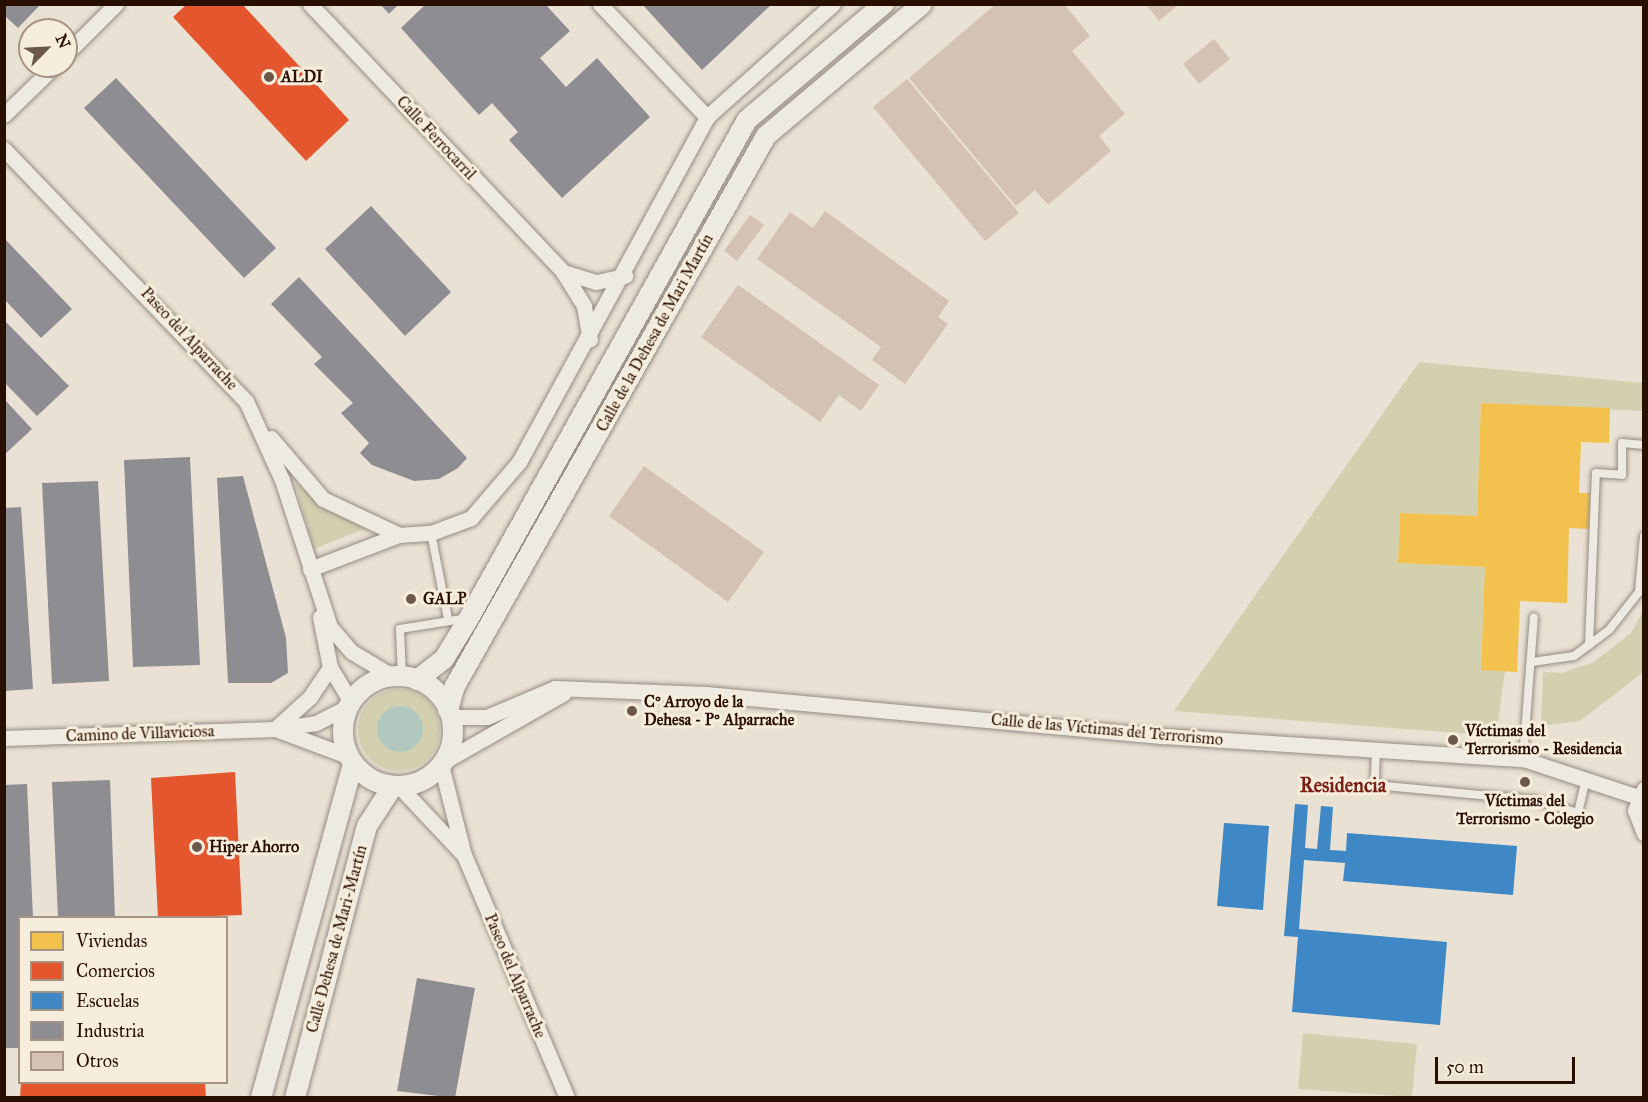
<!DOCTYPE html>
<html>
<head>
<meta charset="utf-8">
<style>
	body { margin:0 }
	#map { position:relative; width:1648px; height:1102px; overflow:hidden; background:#e9e1d3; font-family:"IM FELL Great Primer",serif }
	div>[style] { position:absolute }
	.green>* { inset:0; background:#d3d0b0 }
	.round { border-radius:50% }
	.water>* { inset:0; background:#b2c8bf }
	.homes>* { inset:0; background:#f2c14e }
	.shops>* { inset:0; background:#e4572e }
	.schools>* { inset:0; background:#3f88c5 }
	.industry>* { inset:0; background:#8d8d92 }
	.building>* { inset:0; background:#d4c2b5 }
	.roads { filter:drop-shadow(0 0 2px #948c82) drop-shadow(0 0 2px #948c82) }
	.service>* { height:8px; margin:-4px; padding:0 4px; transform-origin:4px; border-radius:4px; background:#edeae2 }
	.minor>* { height:15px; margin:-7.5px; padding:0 7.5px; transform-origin:7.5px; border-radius:7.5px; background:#edeae2 }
	.tertiary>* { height:20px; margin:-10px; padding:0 10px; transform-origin:10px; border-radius:10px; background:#edeae2 }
	.tertiary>.ring { margin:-10px; padding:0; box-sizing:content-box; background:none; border:20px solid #edeae2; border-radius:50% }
	.dots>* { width:16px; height:16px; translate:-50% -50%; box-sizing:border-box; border:3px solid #f7eddc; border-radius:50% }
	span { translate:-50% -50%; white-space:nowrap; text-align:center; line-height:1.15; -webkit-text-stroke:6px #f7eddc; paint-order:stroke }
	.poi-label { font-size:16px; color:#290f00; font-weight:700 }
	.left { translate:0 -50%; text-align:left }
	.street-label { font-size:16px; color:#290f00 }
	.quarter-label { font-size:20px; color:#7a1f14; font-weight:700 }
	.frame { position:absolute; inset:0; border:6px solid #290f00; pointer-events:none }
	.legend { position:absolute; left:18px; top:916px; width:210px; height:168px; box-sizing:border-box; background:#f7eddc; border:2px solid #a59484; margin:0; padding:8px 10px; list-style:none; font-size:18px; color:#290f00 }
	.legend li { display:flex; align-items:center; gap:12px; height:30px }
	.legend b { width:30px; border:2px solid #a59484 }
	.north { position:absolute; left:18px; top:18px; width:60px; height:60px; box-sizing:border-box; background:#f7eddc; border:2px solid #a59484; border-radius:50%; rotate:66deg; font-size:16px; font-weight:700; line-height:24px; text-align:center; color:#290f00 }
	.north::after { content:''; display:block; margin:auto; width:21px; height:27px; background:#6c584a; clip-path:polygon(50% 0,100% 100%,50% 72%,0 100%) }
	.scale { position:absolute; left:1435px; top:1057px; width:140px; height:27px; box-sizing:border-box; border:3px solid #290f00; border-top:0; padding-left:8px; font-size:18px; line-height:21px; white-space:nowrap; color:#290f00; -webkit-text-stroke:4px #f7eddc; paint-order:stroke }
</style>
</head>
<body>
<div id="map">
	<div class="green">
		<i style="clip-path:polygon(1419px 362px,1643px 383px,1643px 411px,1481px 403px,1477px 516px,1400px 513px,1398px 563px,1485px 567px,1481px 670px,1505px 671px,1496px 736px,1174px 711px)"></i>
		<i style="clip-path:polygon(295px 483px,332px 512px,366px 528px,314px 549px)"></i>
		<i style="clip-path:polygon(1643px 611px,1642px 673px,1580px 721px,1541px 726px,1543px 672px,1562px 673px,1594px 662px,1631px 633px)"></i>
		<i class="round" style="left:358px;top:689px;width:82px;height:82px"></i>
		<i style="clip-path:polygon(1303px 1033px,1417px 1044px,1412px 1097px,1298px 1089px)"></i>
	</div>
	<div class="water">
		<i class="round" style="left:377px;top:706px;width:46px;height:46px"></i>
	</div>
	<div class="homes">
		<i style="clip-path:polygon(1481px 403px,1610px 408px,1609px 443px,1581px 442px,1579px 493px,1590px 493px,1589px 529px,1569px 528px,1567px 603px,1520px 601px,1517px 672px,1481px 670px,1485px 567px,1398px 563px,1400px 513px,1477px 516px)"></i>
	</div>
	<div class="shops">
		<i style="clip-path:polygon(187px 4px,242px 4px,349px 120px,306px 161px,173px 17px)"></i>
		<i style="clip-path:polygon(235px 772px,242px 915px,158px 918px,151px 778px)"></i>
		<i style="clip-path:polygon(21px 1082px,205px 1082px,206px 1098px,20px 1098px)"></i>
	</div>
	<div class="schools">
		<i style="clip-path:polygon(1295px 804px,1308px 805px,1305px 848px,1317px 849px,1321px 806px,1333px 807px,1330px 850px,1346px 851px,1347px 833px,1517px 846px,1513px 895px,1343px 881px,1345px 863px,1304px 860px,1299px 929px,1447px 942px,1440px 1025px,1292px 1012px,1298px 937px,1284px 936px)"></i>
		<i style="clip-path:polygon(1224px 823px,1269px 826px,1263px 910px,1217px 906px)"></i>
	</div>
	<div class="industry">
		<i style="clip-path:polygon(4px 4px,41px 4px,18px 28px,4px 15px)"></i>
		<i style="clip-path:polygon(380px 4px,399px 4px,389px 14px)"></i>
		<i style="clip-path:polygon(426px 4px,545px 4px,570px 31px,540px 58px,566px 87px,597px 58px,650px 117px,562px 198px,509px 140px,518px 132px,492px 103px,479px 115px,401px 28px)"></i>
		<i style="clip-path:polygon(642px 4px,772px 4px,702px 70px)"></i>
		<i style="clip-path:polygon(116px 78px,276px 248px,244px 278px,84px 108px)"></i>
		<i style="clip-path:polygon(371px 206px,451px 292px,405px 336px,325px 249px)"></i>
		<i style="clip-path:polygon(4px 238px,72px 309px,41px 338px,4px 299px)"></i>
		<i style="clip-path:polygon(299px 277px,467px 458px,458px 468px,439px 479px,414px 481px,372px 465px,360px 453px,369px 443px,341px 413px,353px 403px,314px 364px,322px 357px,271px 304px)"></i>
		<i style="clip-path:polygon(4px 320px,69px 386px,37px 416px,4px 382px)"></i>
		<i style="clip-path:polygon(4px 399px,32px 429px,4px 455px)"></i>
		<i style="clip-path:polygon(190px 457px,200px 665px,133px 667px,124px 460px)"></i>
		<i style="clip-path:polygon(243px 476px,286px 638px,288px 673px,271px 683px,228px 683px,217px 478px)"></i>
		<i style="clip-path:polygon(98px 481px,109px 681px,52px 684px,42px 483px)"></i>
		<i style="clip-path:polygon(21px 507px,33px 689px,4px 691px,4px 508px)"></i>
		<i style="clip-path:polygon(110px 780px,115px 918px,58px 918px,52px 782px)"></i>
		<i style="clip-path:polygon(27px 784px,33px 918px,20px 918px,20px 1048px,4px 1048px,4px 785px)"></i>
		<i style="clip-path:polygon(417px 978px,475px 988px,455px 1098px,397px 1091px)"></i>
	</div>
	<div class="building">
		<i style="clip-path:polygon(996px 4px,1064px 4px,1090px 36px,1072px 51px,1125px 114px,1099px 136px,1111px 151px,1048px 205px,1035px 190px,1016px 206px,909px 78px)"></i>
		<i style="clip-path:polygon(1146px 4px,1179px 4px,1159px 21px)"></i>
		<i style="clip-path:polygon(1214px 39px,1230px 59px,1199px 84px,1183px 64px)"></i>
		<i style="clip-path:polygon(907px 79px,1019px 213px,985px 241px,873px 107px)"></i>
		<i style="clip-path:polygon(825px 211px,949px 301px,938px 317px,948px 324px,905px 384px,872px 360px,881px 347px,757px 259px,790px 212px,813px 228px)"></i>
		<i style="clip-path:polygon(750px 215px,764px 225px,737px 261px,724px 251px)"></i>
		<i style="clip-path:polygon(738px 285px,879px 385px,861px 411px,839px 395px,820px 422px,701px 337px)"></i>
		<i style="clip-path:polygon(644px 466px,764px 552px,728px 602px,609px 516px)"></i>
	</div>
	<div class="roads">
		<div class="service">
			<i style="left:431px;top:533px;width:88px;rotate:78.8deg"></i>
			<i style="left:1589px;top:645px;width:172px;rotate:-87.7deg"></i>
			<i style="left:1596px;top:473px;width:26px;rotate:4deg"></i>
			<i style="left:1622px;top:475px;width:32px;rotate:-90deg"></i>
			<i style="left:1622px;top:443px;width:22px;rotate:5deg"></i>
			<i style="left:1532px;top:662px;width:42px;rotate:-8.1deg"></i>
			<i style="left:1574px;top:656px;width:44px;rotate:-36.6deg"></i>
			<i style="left:1609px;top:630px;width:48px;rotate:-51.7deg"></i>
			<i style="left:1639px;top:592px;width:56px;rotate:-84.9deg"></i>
			<i style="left:402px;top:677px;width:48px;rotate:-92.4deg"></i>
			<i style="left:400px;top:629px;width:69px;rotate:-9.2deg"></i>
			<i style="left:1376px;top:749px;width:36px;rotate:92deg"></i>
			<i style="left:1375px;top:785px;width:161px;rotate:5.4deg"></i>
			<i style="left:1535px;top:800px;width:45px;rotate:16.8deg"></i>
			<i style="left:1578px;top:813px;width:36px;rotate:-77deg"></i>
			<i style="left:1523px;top:759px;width:142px;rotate:-85.6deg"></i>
		</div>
		<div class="minor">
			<i style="left:310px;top:4px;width:369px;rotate:46.6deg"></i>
			<i style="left:563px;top:272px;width:40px;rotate:58deg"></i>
			<i style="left:584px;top:306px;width:34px;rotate:80deg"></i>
			<i style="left:600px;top:4px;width:156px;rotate:46.6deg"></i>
			<i style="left:66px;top:54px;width:71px;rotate:-45deg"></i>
			<i style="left:4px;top:115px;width:70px;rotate:-44.4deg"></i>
			<i style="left:4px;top:149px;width:349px;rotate:46.2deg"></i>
			<i style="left:246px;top:401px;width:87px;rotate:65.5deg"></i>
			<i style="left:282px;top:480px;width:155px;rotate:71.9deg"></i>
			<i style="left:330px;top:627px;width:33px;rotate:49deg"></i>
			<i style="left:352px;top:652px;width:49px;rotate:30.8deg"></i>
			<i style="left:563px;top:272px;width:34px;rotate:17deg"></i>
			<i style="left:596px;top:282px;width:30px;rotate:-12deg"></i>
			<i style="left:271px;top:438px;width:80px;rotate:49.6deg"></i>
			<i style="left:323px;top:499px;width:84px;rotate:25.3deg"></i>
			<i style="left:310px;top:569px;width:95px;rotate:-20.9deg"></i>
			<i style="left:399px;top:535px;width:32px;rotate:-4deg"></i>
			<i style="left:431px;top:533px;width:43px;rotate:-20.6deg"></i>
			<i style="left:471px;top:518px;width:74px;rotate:-49.4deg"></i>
			<i style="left:519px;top:462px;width:393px;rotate:-61.4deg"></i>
			<i style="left:707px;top:117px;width:169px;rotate:-41.9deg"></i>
			<i style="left:320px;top:617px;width:51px;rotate:78.7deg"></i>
			<i style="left:330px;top:667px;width:41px;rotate:59deg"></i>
			<i style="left:450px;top:717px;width:37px"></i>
			<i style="left:487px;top:717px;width:74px;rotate:-23.1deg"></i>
			<i style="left:555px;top:688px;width:151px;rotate:2.3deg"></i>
			<i style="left:706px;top:694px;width:459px;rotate:5.3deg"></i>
			<i style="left:1163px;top:736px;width:361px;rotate:3.7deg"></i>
			<i style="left:1523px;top:759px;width:121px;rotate:18.3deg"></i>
			<i style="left:277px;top:727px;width:45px;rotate:-42.3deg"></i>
			<i style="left:310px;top:697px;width:36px;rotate:-56deg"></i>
			<i style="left:278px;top:730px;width:77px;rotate:20.6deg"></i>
			<i style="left:4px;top:738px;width:271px;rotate:-1.9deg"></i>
			<i style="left:275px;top:729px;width:41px;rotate:-8.3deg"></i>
			<i style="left:316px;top:723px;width:36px;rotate:-27deg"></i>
			<i style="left:443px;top:762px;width:139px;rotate:-29.7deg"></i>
			<i style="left:441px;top:765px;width:93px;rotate:75.7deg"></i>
			<i style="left:464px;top:855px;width:264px;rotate:67deg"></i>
			<i style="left:399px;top:786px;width:91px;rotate:46.8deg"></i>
			<i style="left:1644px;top:789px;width:23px;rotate:113deg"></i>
			<i style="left:1635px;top:810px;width:25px;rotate:69deg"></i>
		</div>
		<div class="tertiary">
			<i class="ring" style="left:343px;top:676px;width:90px;height:90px"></i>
			<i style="left:417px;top:680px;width:34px;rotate:-38deg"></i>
			<i style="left:444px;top:659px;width:48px;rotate:-58.6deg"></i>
			<i style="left:469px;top:618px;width:570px;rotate:-60.83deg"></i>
			<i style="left:747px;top:120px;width:180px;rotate:-40.3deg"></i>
			<i style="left:448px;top:710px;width:25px;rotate:-74deg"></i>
			<i style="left:455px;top:686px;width:632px;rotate:-60.51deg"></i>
			<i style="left:766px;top:136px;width:204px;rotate:-40.2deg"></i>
			<i style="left:261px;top:1098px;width:347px;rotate:-74.6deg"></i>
			<i style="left:295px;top:1098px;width:281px;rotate:-75.2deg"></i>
			<i style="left:367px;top:826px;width:48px;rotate:-57deg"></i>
		</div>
	</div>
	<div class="dots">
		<i style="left:269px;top:77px;background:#6c584a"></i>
		<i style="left:411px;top:599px;background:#6c584a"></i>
		<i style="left:632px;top:711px;background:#6c584a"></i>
		<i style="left:1453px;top:740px;background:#6c584a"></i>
		<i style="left:1525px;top:782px;background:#6c584a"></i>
		<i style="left:197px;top:847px;background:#6c584a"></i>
	</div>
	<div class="poi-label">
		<span class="left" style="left:281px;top:77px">ALDI</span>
		<span class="left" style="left:423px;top:599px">GALP</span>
		<span class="left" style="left:644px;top:711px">Cº Arroyo de la<br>Dehesa - Pº Alparrache</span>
		<span class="left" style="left:1465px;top:740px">Víctimas del<br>Terrorismo - Residencia</span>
		<span style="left:1525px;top:810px">Víctimas del<br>Terrorismo - Colegio</span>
		<span class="left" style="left:209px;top:847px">Hiper Ahorro</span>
	</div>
	<div class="street-label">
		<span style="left:436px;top:138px;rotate:47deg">Calle Ferrocarril</span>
		<span style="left:655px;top:333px;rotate:-61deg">Calle de la Dehesa de Mari Martín</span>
		<span style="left:189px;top:339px;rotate:47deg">Paseo del Alparrache</span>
		<span style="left:1107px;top:730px;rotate:5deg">Calle de las Víctimas del Terrorismo</span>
		<span style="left:140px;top:734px;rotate:-2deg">Camino de Villaviciosa</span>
		<span style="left:337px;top:939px;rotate:-75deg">Calle Dehesa de Mari-Martín</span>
		<span style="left:515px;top:976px;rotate:67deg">Paseo del Alparrache</span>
	</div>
	<div class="quarter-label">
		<span style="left:1343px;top:785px">Residencia</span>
	</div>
	<div class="frame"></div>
	<ul class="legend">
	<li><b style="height:16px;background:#f2c14e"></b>Viviendas</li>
	<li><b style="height:16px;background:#e4572e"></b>Comercios</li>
	<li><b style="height:16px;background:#3f88c5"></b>Escuelas</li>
	<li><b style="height:16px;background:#8d8d92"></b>Industria</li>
	<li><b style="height:16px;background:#d4c2b5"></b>Otros</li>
	</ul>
	<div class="north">N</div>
	<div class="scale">50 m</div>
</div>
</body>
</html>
